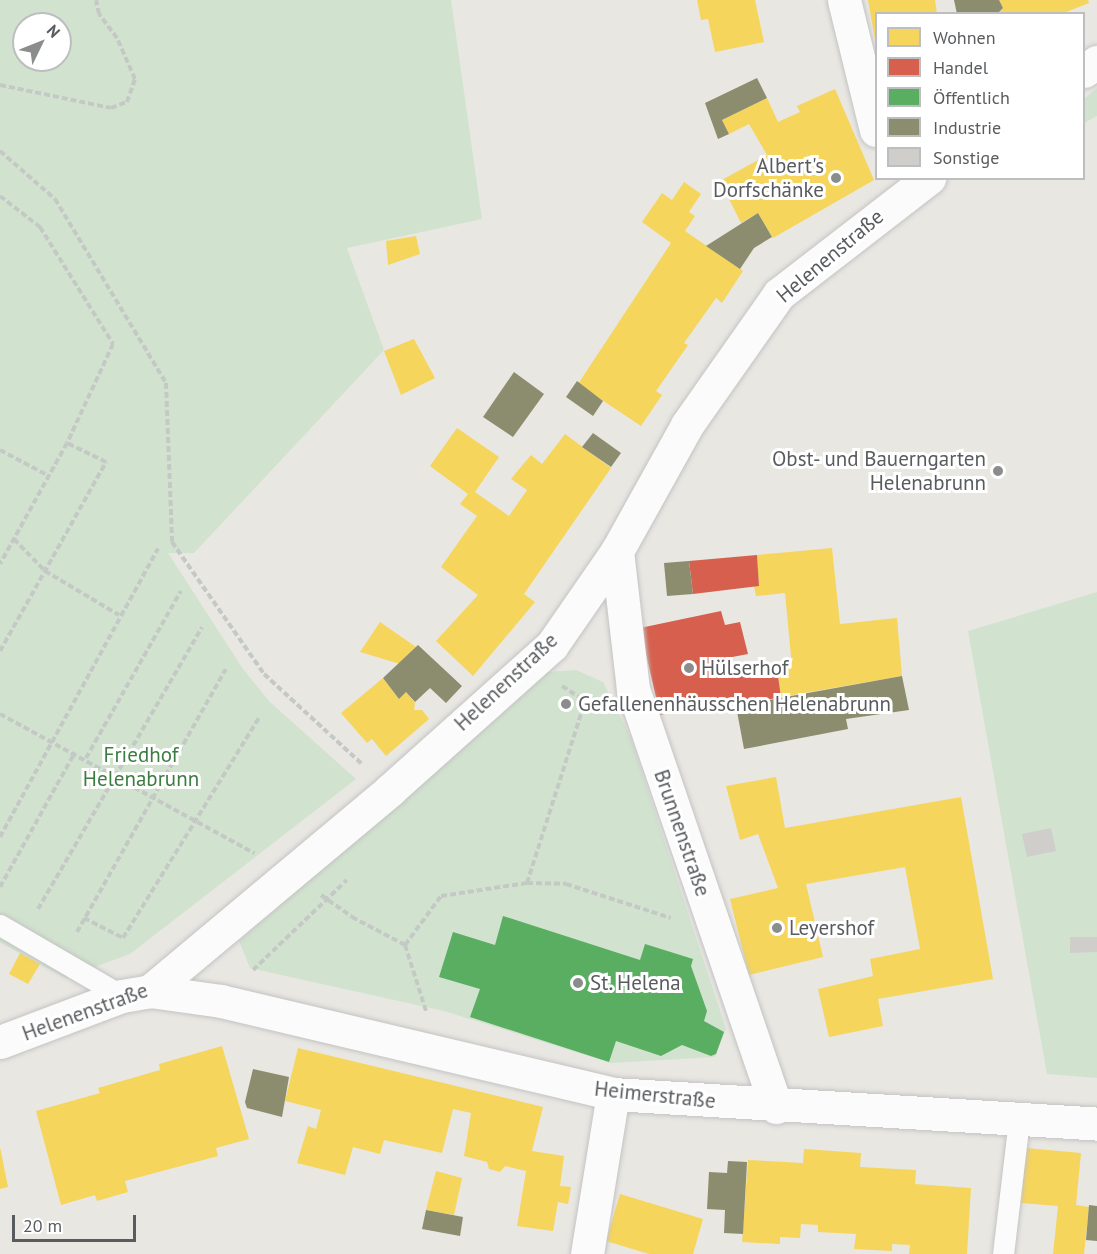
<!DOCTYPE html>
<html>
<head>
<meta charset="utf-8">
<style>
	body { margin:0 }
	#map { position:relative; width:1097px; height:1254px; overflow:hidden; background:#e8e7e2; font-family:"PT Sans",sans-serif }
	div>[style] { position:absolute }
	.green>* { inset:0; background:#d1e3cf }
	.homes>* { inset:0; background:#f6d55c }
	.shops>* { inset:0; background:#d6604d }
	.public>* { inset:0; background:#5aae61 }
	.industry>* { inset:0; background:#8c8c6e }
	.building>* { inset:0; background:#cfcecb }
	.path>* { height:4px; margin-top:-2px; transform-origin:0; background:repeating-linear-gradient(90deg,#c4c9c6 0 6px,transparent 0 9px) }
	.roads { filter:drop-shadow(0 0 2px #c4c3c3) drop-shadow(0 0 2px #c4c3c3) }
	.service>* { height:21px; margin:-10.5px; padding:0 10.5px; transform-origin:10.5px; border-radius:10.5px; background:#fcfbfb }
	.minor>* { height:33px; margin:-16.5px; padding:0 16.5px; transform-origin:16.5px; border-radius:16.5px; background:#fcfbfb }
	.dots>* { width:16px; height:16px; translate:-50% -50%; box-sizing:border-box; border:3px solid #fff; border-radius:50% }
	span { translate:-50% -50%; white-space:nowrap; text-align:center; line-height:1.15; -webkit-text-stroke:6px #fff; paint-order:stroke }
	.poi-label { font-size:21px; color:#595c5f }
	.right { translate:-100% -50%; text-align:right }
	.left { translate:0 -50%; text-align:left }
	.street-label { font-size:21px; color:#595c5f }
	.park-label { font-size:21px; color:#3c7c40 }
	.legend { position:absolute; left:875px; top:12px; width:210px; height:168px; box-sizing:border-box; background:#fff; border:2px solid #bdbebf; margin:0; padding:8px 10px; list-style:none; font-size:18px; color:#595c5f }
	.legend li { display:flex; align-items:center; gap:12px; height:30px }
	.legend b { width:30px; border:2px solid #bdbebf }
	.north { position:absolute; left:12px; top:12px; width:60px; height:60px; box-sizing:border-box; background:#fff; border:2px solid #bdbebf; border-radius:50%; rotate:47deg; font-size:16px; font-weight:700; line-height:24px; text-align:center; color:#595c5f }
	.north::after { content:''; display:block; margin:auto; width:21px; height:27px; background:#8b8d8d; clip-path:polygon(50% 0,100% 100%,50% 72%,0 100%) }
	.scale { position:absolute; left:12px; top:1215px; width:124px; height:27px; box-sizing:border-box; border:3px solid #595c5f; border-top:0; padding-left:8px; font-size:18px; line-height:21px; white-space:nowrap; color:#595c5f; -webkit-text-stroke:4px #fff; paint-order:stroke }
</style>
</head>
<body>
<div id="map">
	<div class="green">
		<i style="clip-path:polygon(evenodd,0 0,451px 0,482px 219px,347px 248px,384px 350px,194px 553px,168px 553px,243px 669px,270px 702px,356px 779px,130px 954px,65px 978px,0 942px,0 0,24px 24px,60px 24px,60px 60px,24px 60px,24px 24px)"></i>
		<i style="clip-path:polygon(1097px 88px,1097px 116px,1084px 123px,1084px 99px)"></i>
		<i style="clip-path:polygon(1097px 592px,1097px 1078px,1047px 1074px,968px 631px)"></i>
		<i style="clip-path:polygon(576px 670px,603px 682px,630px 736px,726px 1029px,715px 1057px,611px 1063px,444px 1011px,250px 968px,239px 941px,547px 672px)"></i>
	</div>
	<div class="homes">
		<i style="clip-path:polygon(697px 0,755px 0,764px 42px,715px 52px,708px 19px,701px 20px)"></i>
		<i style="clip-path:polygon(868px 0,935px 0,937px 14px,876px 14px,875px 39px)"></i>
		<i style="clip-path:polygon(999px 0,1088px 0,1089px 3px,1061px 14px,997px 14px,1003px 8px)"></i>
		<i style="clip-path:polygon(835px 89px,874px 180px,773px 238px,758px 213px,741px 223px,720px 181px,767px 155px,749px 124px,729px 134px,722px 120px,767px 98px,778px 122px,800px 112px,797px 106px)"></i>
		<i style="clip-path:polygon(684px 182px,701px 194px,689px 212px,695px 216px,685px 231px,743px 271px,722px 303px,716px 298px,684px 343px,688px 345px,656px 391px,662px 395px,641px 426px,578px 384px,671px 243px,642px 222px,662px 193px,672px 200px)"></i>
		<i style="clip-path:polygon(416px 236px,420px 254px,388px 265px,386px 241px)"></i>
		<i style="clip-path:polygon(414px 339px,435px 378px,401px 395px,384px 351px)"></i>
		<i style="clip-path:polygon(457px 428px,499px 457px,475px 492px,509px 516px,527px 490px,511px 479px,515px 474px,531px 455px,542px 464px,565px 434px,611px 468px,524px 594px,535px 602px,473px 676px,436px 641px,478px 595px,441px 567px,477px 516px,460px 504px,468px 494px,430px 466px)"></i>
		<i style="clip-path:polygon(832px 548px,840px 624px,897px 618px,902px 676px,781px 697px,777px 669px,792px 667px,785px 593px,756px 596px,754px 586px,759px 586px,757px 555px)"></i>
		<i style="clip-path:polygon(380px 622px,416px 647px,400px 664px,360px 652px)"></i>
		<i style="clip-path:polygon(383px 678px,399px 699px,406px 692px,415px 703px,414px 710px,422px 710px,429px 719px,386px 756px,372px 739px,367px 743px,341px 713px)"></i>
		<i style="clip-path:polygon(776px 777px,785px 828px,961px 797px,993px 979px,878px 999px,883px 1026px,829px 1037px,818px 989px,873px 976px,870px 959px,920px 949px,905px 867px,806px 884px,823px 957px,749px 975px,730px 899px,778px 888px,758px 834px,740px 840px,726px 786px)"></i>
		<i style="clip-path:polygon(20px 953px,40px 964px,28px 984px,9px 974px)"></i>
		<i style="clip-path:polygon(222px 1046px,249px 1139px,216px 1148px,218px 1156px,125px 1181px,128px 1192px,97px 1201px,95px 1195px,61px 1205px,36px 1111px,100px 1093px,98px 1088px,160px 1070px,159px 1064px)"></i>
		<i style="clip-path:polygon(298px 1048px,543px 1107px,532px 1151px,564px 1156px,560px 1186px,571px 1187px,568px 1204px,558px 1202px,553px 1231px,517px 1226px,526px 1171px,505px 1166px,500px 1172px,489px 1169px,487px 1162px,464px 1156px,471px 1113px,453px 1109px,442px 1153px,384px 1140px,380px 1154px,353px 1147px,345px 1175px,297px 1163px,308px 1126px,316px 1129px,321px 1110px,285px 1101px)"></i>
		<i style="clip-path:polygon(0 1147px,8px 1187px,0 1189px)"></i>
		<i style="clip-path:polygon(1026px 1148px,1081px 1153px,1076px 1205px,1089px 1207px,1084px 1254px,1053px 1254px,1058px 1206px,1021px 1203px)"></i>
		<i style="clip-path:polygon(804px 1149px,861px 1153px,860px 1167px,916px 1170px,915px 1184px,971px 1188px,967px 1254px,909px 1254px,910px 1245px,892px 1244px,892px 1251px,854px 1249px,856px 1234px,818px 1232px,818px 1225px,801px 1224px,800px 1238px,780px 1237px,780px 1244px,742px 1242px,748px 1160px,803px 1163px)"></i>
		<i style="clip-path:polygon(436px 1171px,462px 1178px,454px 1215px,426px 1210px)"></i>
		<i style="clip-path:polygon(620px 1194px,703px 1219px,693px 1254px,649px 1254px,606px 1241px)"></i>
	</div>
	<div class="shops">
		<i style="clip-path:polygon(757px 555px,759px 586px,693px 594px,689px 561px)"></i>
		<i style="clip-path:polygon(721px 611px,725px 625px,740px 622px,748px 654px,727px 658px,731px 677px,777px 669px,781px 697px,735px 706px,734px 699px,660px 715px,640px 628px)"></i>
	</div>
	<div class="public">
		<i style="clip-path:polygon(503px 916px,640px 960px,645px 944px,693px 959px,691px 966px,707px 1011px,704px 1021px,724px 1032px,716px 1054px,711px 1056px,682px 1045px,661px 1056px,616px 1041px,609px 1062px,470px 1017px,480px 989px,439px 977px,453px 932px,495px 945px)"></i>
	</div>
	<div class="industry">
		<i style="clip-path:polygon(954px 0,999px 0,1003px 8px,997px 14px,957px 14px)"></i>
		<i style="clip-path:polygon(757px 78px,767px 98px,722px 120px,729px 134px,718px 139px,705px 103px)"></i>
		<i style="clip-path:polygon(758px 213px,772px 237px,754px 248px,740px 269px,706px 246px)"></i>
		<i style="clip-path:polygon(514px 372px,544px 394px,513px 437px,483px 417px)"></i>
		<i style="clip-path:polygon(577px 381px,603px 401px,593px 416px,566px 397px)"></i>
		<i style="clip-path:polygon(593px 433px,621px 453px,611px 467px,582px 447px)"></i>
		<i style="clip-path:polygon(689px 561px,693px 594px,667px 596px,664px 563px)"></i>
		<i style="clip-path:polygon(418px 645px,462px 686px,446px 703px,430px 688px,415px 702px,406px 692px,399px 699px,383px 678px)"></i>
		<i style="clip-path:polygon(902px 676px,909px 710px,846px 719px,848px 729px,744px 749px,736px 706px)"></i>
		<i style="clip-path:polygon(253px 1069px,289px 1077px,282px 1117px,247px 1108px,245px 1102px)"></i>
		<i style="clip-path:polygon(728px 1161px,747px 1162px,743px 1234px,724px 1233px,725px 1210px,707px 1209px,709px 1172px,727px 1173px)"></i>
		<i style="clip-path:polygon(1089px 1205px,1097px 1206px,1097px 1241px,1086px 1240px)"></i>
		<i style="clip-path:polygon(426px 1210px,463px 1217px,460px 1236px,422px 1229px)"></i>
	</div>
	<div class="building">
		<i style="clip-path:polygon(1051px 828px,1056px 851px,1027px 857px,1022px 834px)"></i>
		<i style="clip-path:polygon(1070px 937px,1097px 937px,1097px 952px,1070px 953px)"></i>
	</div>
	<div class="path">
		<i style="left:0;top:85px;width:113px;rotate:11.7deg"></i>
		<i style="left:111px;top:108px;width:17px;rotate:-21deg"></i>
		<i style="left:127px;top:102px;width:24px;rotate:-71deg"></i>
		<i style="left:135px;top:79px;width:45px;rotate:-113.7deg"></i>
		<i style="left:117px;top:38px;width:30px;rotate:-127deg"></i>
		<i style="left:99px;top:14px;width:14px;rotate:-102deg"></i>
		<i style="left:0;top:151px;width:73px;rotate:41.1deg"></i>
		<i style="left:55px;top:199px;width:215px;rotate:58.9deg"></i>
		<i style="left:166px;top:383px;width:159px;rotate:87.8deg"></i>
		<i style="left:172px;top:542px;width:161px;rotate:55.1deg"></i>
		<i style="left:264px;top:674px;width:133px;rotate:42.6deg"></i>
		<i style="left:0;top:196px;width:51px;rotate:37.8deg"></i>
		<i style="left:40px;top:227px;width:138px;rotate:58deg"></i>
		<i style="left:113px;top:344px;width:109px;rotate:114.9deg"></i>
		<i style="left:67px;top:443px;width:138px;rotate:119deg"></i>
		<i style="left:0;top:450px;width:55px;rotate:28deg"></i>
		<i style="left:14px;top:539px;width:45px;rotate:45.9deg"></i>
		<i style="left:45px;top:571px;width:86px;rotate:30.7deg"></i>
		<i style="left:0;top:651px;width:217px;rotate:-60.7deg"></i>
		<i style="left:106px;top:462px;width:43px;rotate:-154deg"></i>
		<i style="left:562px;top:686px;width:27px;rotate:33deg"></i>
		<i style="left:585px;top:701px;width:12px;rotate:-14deg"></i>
		<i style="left:0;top:714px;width:290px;rotate:28.7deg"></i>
		<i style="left:86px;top:758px;width:192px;rotate:-60.4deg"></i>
		<i style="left:0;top:837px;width:329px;rotate:-61.3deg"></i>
		<i style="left:527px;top:883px;width:191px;rotate:-72.3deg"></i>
		<i style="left:0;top:887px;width:154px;rotate:-60.9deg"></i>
		<i style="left:321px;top:895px;width:38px;rotate:35deg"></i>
		<i style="left:352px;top:917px;width:60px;rotate:27.8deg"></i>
		<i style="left:405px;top:945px;width:69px;rotate:72.3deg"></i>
		<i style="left:38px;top:909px;width:326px;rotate:-59.8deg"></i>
		<i style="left:84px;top:918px;width:44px;rotate:27.1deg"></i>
		<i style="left:123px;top:938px;width:259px;rotate:-58.3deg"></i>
		<i style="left:77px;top:932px;width:302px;rotate:-60.5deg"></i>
		<i style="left:405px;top:945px;width:61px;rotate:-53.7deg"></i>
		<i style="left:441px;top:896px;width:87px;rotate:-8.6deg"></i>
		<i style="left:527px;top:883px;width:39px;rotate:1deg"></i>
		<i style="left:566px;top:884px;width:110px;rotate:17.9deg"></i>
		<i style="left:253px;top:970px;width:130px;rotate:-43.8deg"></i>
	</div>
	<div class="roads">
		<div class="service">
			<i style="left:0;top:925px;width:141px;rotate:30.2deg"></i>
			<i style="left:1003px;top:1254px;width:135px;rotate:-83.2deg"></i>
		</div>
		<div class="minor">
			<i style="left:844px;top:0;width:134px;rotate:76.2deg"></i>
			<i style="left:1084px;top:71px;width:16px;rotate:-35deg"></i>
			<i style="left:617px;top:551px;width:139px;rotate:83.4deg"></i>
			<i style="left:633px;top:689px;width:442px;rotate:71.1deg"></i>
			<i style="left:150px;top:991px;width:72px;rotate:8deg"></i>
			<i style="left:221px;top:1001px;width:403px;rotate:13.3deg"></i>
			<i style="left:613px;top:1094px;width:485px;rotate:3.5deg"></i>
			<i style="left:0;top:1042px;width:130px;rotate:-20.7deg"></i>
			<i style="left:122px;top:996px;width:28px;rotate:-10deg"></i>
			<i style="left:150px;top:991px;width:313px;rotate:-39.9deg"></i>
			<i style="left:390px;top:790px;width:217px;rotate:-41.8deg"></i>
			<i style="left:552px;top:645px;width:114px;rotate:-55.3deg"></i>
			<i style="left:617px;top:551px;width:144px;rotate:-60.9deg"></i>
			<i style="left:687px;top:425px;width:160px;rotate:-54.9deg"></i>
			<i style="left:779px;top:294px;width:190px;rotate:-37.7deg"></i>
			<i style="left:587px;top:1254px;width:162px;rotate:-80.8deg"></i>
		</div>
	</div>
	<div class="dots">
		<i style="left:836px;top:178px;background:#8b8d8d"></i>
		<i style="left:998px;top:471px;background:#8b8d8d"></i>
		<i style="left:689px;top:668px;background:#8b8d8d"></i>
		<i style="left:566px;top:704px;background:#8b8d8d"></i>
		<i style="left:777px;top:928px;background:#8b8d8d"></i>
		<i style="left:578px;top:983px;background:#8b8d8d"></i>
	</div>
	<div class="poi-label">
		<span class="right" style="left:824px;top:178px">Albert's<br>Dorfschänke</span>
		<span class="right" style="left:986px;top:471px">Obst- und Bauerngarten<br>Helenabrunn</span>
		<span class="left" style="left:701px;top:668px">Hülserhof</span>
		<span class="left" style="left:578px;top:704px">Gefallenenhäusschen Helenabrunn</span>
		<span class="left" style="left:789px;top:928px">Leyershof</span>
		<span class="left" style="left:590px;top:983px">St. Helena</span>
	</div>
	<div class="street-label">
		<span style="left:830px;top:256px;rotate:-40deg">Helenenstraße</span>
		<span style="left:506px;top:682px;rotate:-43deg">Helenenstraße</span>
		<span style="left:682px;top:833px;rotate:71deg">Brunnenstraße</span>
		<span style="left:85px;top:1012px;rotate:-20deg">Helenenstraße</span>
		<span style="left:655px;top:1095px;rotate:6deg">Heimerstraße</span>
	</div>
	<div class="park-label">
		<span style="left:141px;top:767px">Friedhof<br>Helenabrunn</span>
	</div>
	<ul class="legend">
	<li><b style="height:16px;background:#f6d55c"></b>Wohnen</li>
	<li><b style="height:16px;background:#d6604d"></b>Handel</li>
	<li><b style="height:16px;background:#5aae61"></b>Öffentlich</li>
	<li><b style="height:16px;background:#8c8c6e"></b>Industrie</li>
	<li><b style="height:16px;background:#cfcecb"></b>Sonstige</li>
	</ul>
	<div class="north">N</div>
	<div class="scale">20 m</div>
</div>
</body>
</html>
